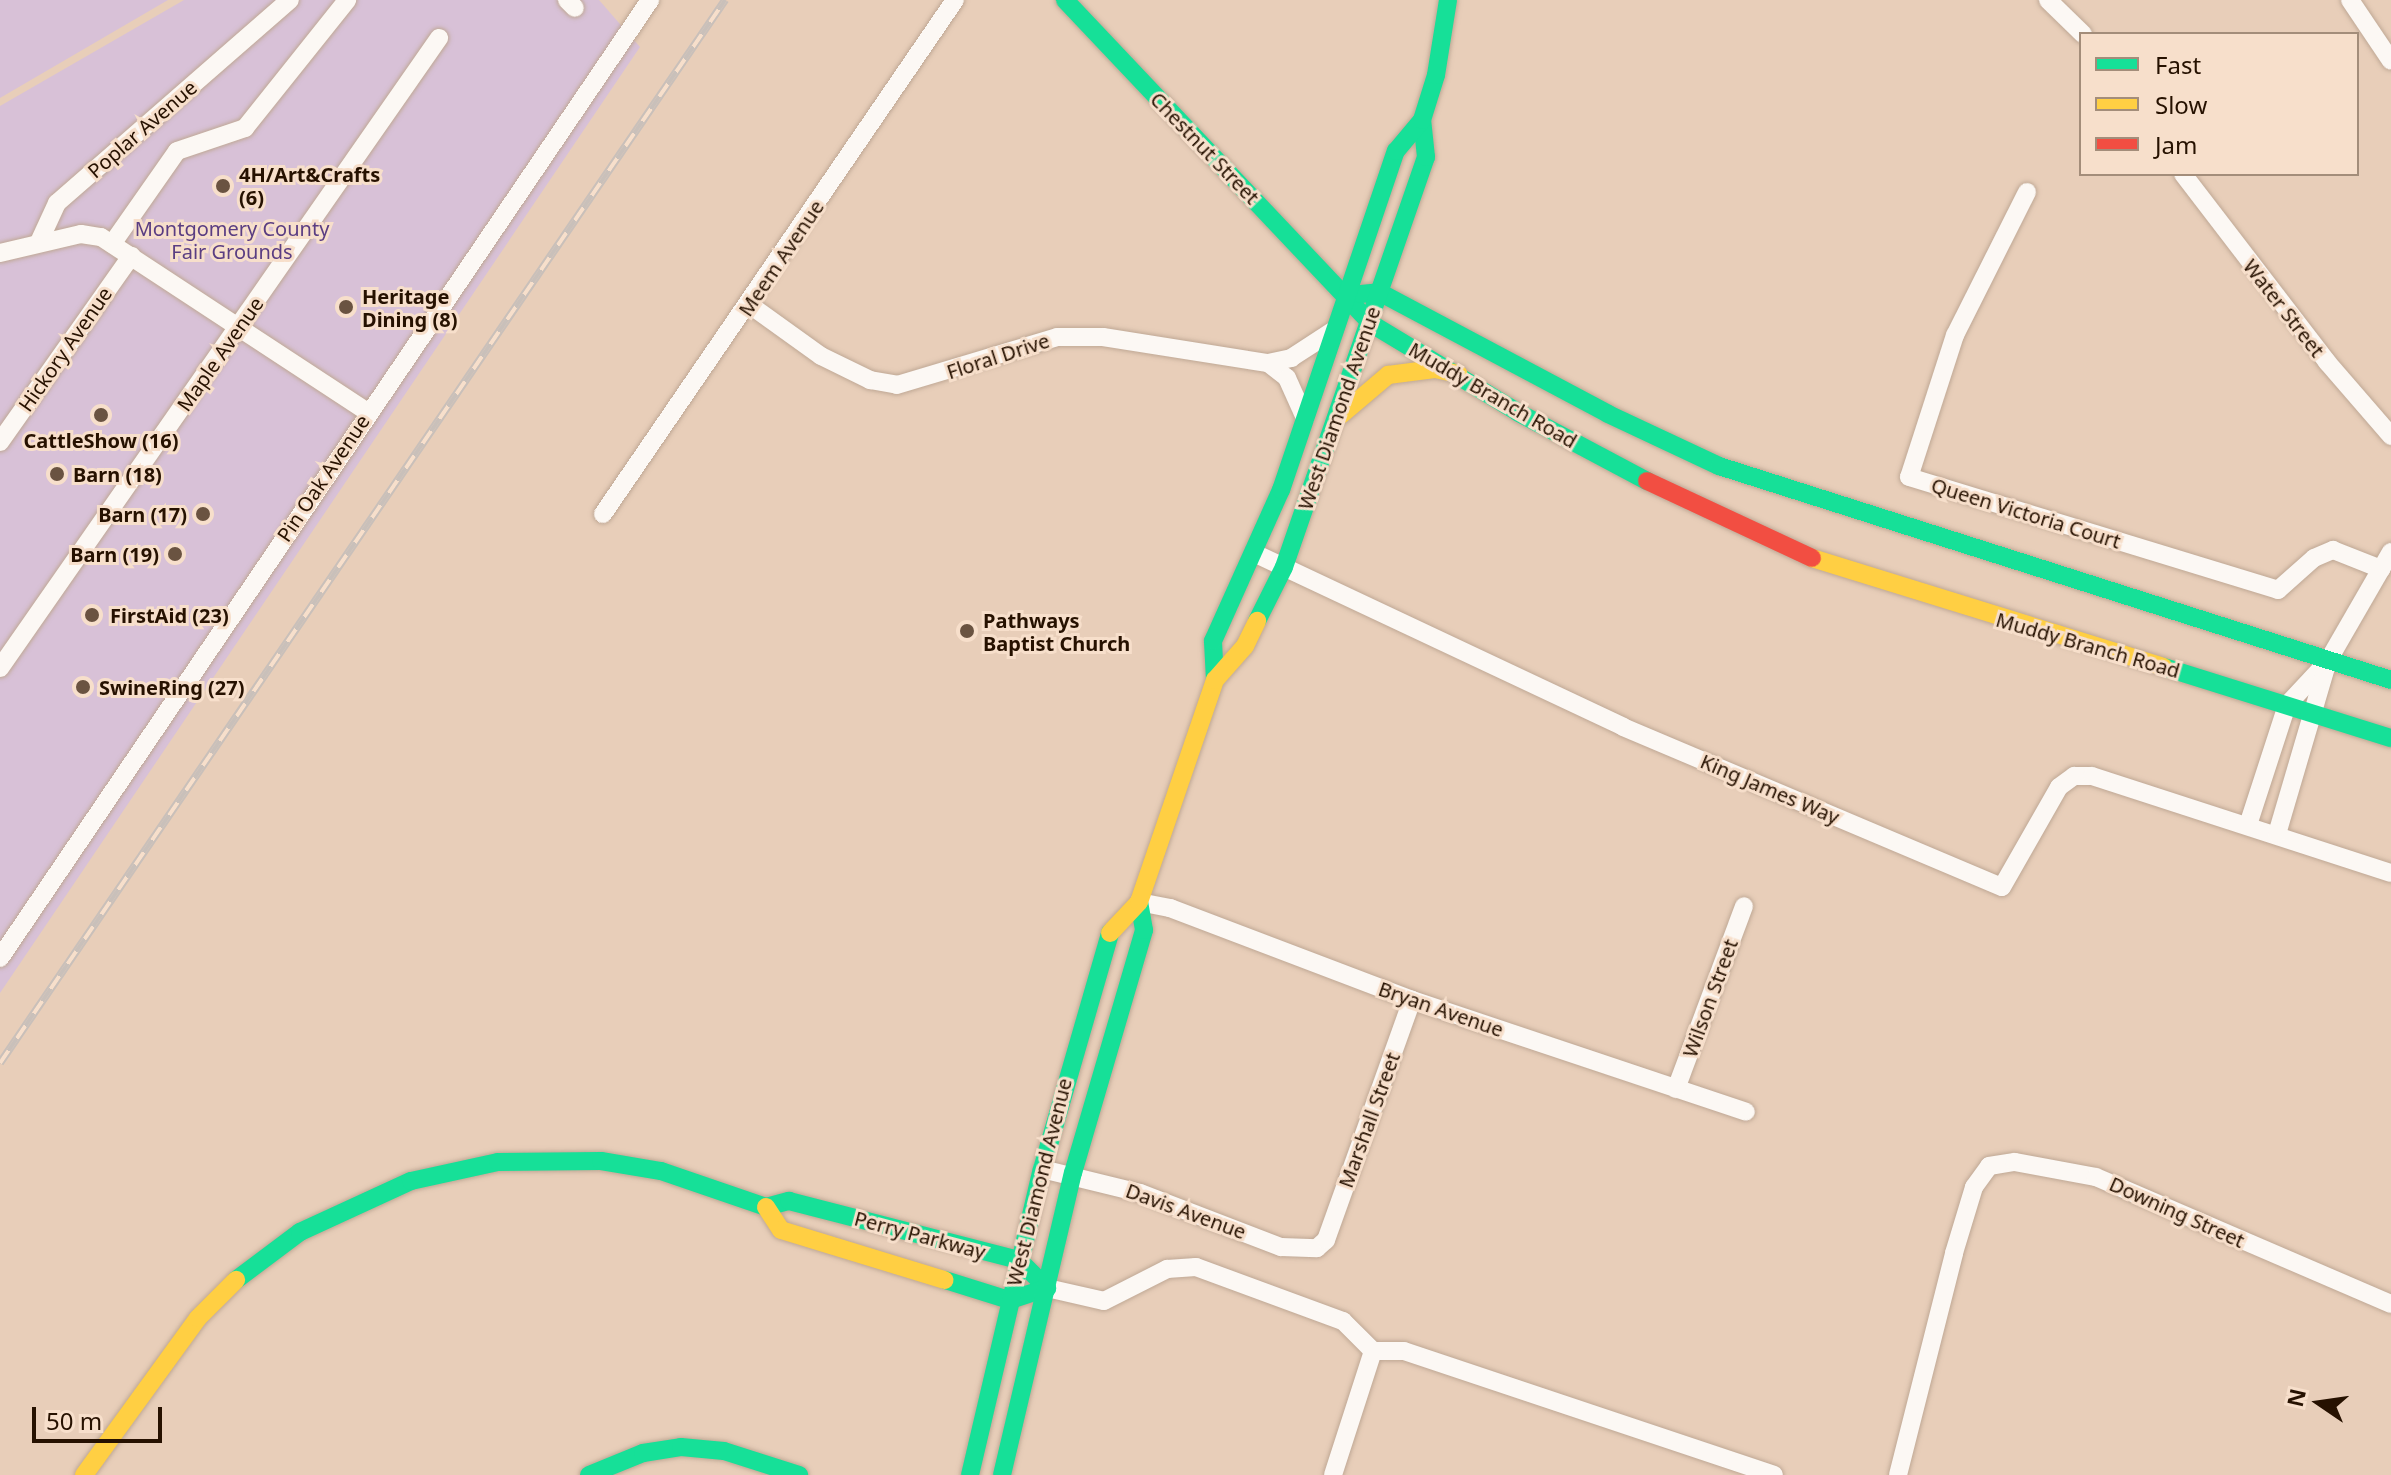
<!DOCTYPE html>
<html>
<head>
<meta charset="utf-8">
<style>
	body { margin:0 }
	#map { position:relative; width:2391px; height:1475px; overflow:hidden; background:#e8ceb9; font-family:"Noto Sans",sans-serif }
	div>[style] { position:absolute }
	.green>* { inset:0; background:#d8c1d7 }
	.roads { filter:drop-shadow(0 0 2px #bfa895) drop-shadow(0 0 2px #bfa895) }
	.street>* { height:18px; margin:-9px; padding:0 9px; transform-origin:9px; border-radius:9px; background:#fcf8f4 }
	.fast>* { height:18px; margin:-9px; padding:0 9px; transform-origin:9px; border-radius:9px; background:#16e098 }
	.slow>* { height:18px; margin:-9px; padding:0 9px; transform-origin:9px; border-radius:9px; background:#ffcf43 }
	.jam>* { height:18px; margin:-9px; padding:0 9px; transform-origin:9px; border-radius:9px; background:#f24e42 }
	.rail>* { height:8px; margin-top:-4px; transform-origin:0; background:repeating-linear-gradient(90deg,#f7dfcb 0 15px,#c9c0ba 0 30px); box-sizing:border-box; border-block:2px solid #c9c0ba }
	.dots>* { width:22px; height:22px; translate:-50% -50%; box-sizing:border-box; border:4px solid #f7dfcb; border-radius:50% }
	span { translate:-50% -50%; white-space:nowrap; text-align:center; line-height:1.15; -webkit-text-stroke:6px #f7dfcb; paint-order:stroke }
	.street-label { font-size:20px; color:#261100 }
	.poi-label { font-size:20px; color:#261100; font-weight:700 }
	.left { translate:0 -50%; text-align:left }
	.right { translate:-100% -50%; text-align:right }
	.park-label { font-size:20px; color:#5a3d82 }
	.legend { position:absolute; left:2079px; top:32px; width:280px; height:144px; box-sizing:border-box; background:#f7dfcb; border:2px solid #a38d7a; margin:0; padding:10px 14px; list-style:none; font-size:24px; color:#261100 }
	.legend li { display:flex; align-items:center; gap:16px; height:40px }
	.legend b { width:40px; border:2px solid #a38d7a }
	.north { position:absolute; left:2279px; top:1363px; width:80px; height:80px; -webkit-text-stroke:6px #f7dfcb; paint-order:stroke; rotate:283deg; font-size:22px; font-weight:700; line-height:32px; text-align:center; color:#261100 }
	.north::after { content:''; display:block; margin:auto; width:28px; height:36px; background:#261100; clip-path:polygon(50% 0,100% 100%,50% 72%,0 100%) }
	.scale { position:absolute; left:32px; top:1407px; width:130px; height:36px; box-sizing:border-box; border:4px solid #261100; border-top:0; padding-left:10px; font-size:24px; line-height:28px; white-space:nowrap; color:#261100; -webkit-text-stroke:6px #f7dfcb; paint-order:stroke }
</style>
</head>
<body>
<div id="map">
	<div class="green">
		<i style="clip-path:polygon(0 0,168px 0,0 98px)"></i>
		<i style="clip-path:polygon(184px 0,599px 0,640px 47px,0 993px,0 106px)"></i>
	</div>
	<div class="roads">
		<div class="street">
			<i style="left:567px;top:0;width:11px;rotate:45deg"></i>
			<i style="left:2048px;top:0;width:49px;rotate:44.2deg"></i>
			<i style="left:2350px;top:0;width:73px;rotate:56.1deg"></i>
			<i style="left:2183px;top:174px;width:237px;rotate:52.5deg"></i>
			<i style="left:2327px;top:362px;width:98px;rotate:49.1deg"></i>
			<i style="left:2027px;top:192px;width:160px;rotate:116.7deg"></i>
			<i style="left:1955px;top:335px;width:149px;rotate:107.9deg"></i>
			<i style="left:1909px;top:477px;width:386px;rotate:17deg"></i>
			<i style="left:2278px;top:590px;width:48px;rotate:-41.6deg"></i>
			<i style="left:2314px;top:558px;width:21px;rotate:-23deg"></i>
			<i style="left:2333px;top:550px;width:52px;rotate:21.6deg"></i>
			<i style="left:39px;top:242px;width:43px;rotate:-65.2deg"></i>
			<i style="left:57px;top:203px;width:309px;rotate:-41.1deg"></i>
			<i style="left:112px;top:244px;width:113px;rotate:-55deg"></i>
			<i style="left:177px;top:151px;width:72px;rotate:-18.7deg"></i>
			<i style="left:245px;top:128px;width:164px;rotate:-51.4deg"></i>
			<i style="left:0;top:253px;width:83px;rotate:-13.2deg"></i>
			<i style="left:81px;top:234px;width:20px;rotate:9deg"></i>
			<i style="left:101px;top:237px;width:318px;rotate:33.3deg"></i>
			<i style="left:750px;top:305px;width:87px;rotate:35.7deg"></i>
			<i style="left:821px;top:356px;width:55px;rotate:26.1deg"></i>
			<i style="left:870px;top:380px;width:27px;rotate:10deg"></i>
			<i style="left:897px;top:385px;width:167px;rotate:-16.7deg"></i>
			<i style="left:1057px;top:337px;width:46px"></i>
			<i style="left:1103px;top:337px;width:167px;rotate:9deg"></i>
			<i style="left:1268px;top:363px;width:24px;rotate:-12deg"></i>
			<i style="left:1291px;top:358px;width:48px;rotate:-33deg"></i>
			<i style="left:1268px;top:363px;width:24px;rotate:38deg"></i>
			<i style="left:1287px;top:378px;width:44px;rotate:65.8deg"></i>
			<i style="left:0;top:442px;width:228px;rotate:-54.8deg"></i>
			<i style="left:603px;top:514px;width:623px;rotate:-55.6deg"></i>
			<i style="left:1254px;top:553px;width:408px;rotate:25.2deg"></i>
			<i style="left:1623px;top:727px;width:411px;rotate:22.9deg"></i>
			<i style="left:2002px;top:887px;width:115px;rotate:-60.3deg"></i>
			<i style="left:2059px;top:787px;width:19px;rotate:-36deg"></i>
			<i style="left:2074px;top:776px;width:18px"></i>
			<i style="left:2092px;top:776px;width:314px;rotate:18deg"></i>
			<i style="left:0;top:668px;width:768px;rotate:-55.13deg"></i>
			<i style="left:2248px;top:825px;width:126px;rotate:-72deg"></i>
			<i style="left:2287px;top:705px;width:60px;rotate:-47deg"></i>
			<i style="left:2328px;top:661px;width:126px;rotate:-60deg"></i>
			<i style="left:2277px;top:834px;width:177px;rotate:-73.6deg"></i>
			<i style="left:1139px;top:902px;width:32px;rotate:11deg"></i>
			<i style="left:1170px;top:908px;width:259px;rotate:20.8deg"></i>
			<i style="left:1412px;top:1000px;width:352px;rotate:18.5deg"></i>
			<i style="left:0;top:958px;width:1158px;rotate:-55.84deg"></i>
			<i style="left:1676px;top:1089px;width:195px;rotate:-69.6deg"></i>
			<i style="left:1042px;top:1169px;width:101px;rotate:13.8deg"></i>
			<i style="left:1140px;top:1193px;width:151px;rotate:21deg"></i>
			<i style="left:1281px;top:1247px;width:36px;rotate:2deg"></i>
			<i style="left:1317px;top:1248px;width:12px;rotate:-42deg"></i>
			<i style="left:1326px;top:1240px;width:255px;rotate:-70.3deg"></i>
			<i style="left:1047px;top:1288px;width:58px;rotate:12.8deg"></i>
			<i style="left:1104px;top:1301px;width:71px;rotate:-26.9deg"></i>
			<i style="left:1167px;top:1269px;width:29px;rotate:-4deg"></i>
			<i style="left:1196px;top:1267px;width:157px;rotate:20.2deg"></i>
			<i style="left:1343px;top:1321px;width:42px;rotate:45deg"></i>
			<i style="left:1373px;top:1351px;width:130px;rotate:107.9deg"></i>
			<i style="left:1373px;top:1351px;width:31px"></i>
			<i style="left:1404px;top:1351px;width:390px;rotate:18.5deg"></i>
			<i style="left:1898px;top:1475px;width:229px;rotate:-75.8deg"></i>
			<i style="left:1954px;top:1253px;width:69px;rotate:-73.1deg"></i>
			<i style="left:1974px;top:1187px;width:26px;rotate:-54deg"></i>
			<i style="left:1989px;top:1166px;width:26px;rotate:-9deg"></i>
			<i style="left:2015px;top:1162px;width:82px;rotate:10.5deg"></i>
			<i style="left:2096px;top:1177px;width:321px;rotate:23.3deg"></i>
		</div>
		<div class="fast">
			<i style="left:1065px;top:0;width:444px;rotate:46.6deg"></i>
			<i style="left:1370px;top:323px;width:174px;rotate:31.1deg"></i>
			<i style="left:1519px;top:413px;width:145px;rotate:28deg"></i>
			<i style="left:1361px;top:294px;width:18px;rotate:-6deg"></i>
			<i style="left:1379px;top:292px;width:259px;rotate:28deg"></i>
			<i style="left:1608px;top:414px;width:123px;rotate:25.1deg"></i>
			<i style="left:1719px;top:466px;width:705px;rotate:17.66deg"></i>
			<i style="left:1257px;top:621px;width:60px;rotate:-63.4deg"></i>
			<i style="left:1284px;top:567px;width:434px;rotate:-70.9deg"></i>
			<i style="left:1426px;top:157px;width:37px;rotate:-96deg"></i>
			<i style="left:2164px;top:667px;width:238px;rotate:17.4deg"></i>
			<i style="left:1215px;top:680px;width:39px;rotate:-93deg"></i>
			<i style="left:1213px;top:641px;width:166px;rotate:-65.8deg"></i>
			<i style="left:1281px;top:490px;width:358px;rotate:-71.3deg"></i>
			<i style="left:1396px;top:151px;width:40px;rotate:-50deg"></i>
			<i style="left:1422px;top:120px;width:47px;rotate:-72.7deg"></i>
			<i style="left:1436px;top:75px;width:76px;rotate:-80.9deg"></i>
			<i style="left:236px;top:1280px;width:80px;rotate:-36.9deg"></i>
			<i style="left:300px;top:1232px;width:122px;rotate:-24.7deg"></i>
			<i style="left:411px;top:1181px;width:89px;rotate:-12.3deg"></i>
			<i style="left:498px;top:1162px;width:103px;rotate:-0.6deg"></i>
			<i style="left:601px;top:1161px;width:61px;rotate:9.5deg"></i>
			<i style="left:661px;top:1171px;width:111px;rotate:18.9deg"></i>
			<i style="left:766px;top:1207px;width:24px;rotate:-15deg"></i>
			<i style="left:789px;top:1201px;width:237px;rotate:14.4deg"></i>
			<i style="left:1019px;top:1260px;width:40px;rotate:45deg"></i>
			<i style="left:1047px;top:1288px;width:40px;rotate:162deg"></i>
			<i style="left:1009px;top:1300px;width:67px;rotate:-162.6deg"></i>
			<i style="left:589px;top:1475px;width:58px;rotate:-22.2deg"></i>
			<i style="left:643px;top:1453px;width:38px;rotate:-9deg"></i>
			<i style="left:681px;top:1447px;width:43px;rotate:5.3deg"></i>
			<i style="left:724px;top:1451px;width:79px;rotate:17.7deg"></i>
			<i style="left:970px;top:1475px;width:314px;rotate:-76.8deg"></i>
			<i style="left:1042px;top:1169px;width:246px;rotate:-73.9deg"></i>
			<i style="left:1002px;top:1475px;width:310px;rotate:-76.8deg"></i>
			<i style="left:1073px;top:1173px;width:253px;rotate:-73.7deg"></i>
			<i style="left:1144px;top:930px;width:28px;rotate:-100deg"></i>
		</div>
		<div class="slow">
			<i style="left:1341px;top:415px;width:62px;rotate:-40.4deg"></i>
			<i style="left:1388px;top:375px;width:47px;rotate:-7.3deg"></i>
			<i style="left:1435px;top:369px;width:24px;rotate:12deg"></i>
			<i style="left:1812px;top:558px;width:368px;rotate:17.2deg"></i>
			<i style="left:1110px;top:933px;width:42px;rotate:-46.9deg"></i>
			<i style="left:1139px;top:902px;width:235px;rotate:-71.1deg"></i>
			<i style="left:1215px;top:680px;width:45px;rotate:-48.6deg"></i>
			<i style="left:1245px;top:646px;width:28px;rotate:-64deg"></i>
			<i style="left:766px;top:1207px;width:27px;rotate:57deg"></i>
			<i style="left:781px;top:1230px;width:171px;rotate:17deg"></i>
			<i style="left:84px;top:1475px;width:194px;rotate:-54deg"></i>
			<i style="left:198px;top:1318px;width:54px;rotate:-45deg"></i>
		</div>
		<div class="jam">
			<i style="left:1647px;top:481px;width:182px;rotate:25deg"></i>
		</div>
	</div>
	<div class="rail">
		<i style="left:0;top:1063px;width:1287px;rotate:-55.7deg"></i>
	</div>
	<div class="dots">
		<i style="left:223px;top:186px;background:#6a5341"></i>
		<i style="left:346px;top:307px;background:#6a5341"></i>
		<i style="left:101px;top:415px;background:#6a5341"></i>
		<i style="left:57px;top:474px;background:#6a5341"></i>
		<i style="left:203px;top:514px;background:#6a5341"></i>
		<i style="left:175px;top:554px;background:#6a5341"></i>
		<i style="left:92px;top:615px;background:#6a5341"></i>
		<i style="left:967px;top:631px;background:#6a5341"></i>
		<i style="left:83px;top:687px;background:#6a5341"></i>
	</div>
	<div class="street-label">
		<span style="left:142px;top:129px;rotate:-41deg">Poplar Avenue</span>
		<span style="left:1205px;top:148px;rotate:46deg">Chestnut Street</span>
		<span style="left:781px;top:258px;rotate:-56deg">Meem Avenue</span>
		<span style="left:2284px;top:308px;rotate:52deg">Water Street</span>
		<span style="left:65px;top:349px;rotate:-55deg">Hickory Avenue</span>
		<span style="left:220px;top:354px;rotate:-55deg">Maple Avenue</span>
		<span style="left:998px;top:356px;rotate:-18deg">Floral Drive</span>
		<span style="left:1493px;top:395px;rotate:30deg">Muddy Branch Road</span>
		<span style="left:1339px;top:408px;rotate:-71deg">West Diamond Avenue</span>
		<span style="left:323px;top:478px;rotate:-56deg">Pin Oak Avenue</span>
		<span style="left:2026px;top:513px;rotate:17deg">Queen Victoria Court</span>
		<span style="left:2088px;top:645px;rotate:16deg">Muddy Branch Road</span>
		<span style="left:1770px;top:789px;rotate:23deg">King James Way</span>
		<span style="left:1710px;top:998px;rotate:-70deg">Wilson Street</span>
		<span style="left:1441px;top:1009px;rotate:19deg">Bryan Avenue</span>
		<span style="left:1369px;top:1120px;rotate:-70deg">Marshall Street</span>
		<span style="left:1039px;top:1182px;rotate:-76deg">West Diamond Avenue</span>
		<span style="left:1186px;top:1211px;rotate:20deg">Davis Avenue</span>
		<span style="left:2177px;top:1212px;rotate:24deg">Downing Street</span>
		<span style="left:920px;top:1235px;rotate:15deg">Perry Parkway</span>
	</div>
	<div class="poi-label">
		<span class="left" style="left:239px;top:186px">4H/Art&amp;Crafts<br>(6)</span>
		<span class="left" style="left:362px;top:308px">Heritage<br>Dining (8)</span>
		<span style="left:101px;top:440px">CattleShow (16)</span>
		<span class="left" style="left:73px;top:474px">Barn (18)</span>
		<span class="right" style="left:187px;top:514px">Barn (17)</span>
		<span class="right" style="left:159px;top:554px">Barn (19)</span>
		<span class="left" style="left:110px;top:615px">FirstAid (23)</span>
		<span class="left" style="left:983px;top:632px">Pathways<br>Baptist Church</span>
		<span class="left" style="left:99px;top:687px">SwineRing (27)</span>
	</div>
	<div class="park-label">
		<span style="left:232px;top:240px">Montgomery County<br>Fair Grounds</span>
	</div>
	<ul class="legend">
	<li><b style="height:10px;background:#16e098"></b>Fast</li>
	<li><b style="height:10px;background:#ffcf43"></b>Slow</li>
	<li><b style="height:10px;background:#f24e42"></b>Jam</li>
	</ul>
	<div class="north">N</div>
	<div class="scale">50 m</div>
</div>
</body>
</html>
